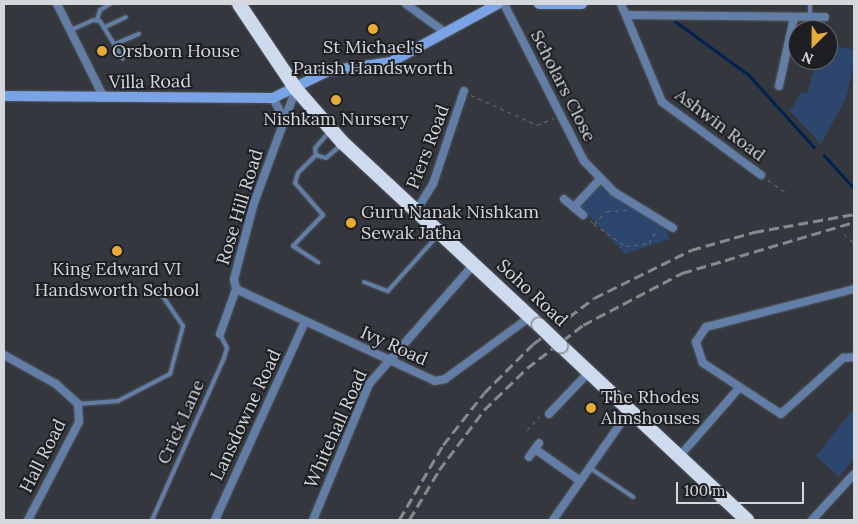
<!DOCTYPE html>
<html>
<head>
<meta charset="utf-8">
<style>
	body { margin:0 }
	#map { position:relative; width:858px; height:524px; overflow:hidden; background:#34383e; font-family:Lora,serif }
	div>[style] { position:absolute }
	.green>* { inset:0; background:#2d466d }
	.stream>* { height:2.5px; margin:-1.25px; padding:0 1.25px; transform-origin:1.25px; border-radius:1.25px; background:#012251 }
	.path>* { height:1px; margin-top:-0.5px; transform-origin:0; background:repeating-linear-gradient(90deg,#65696e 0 4px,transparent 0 8px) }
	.roads { filter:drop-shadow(0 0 1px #51555a) drop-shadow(0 0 1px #51555a) }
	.lane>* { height:4px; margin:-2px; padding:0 2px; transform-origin:2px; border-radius:2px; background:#627da6 }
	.street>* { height:8px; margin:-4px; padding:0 4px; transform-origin:4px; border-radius:4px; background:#627da6 }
	.secondary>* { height:10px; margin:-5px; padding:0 5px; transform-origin:5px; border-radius:5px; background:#79a3e4 }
	.highway>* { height:14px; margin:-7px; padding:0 7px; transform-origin:7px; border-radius:7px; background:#cedbef }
	.rail>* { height:2.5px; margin-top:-1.25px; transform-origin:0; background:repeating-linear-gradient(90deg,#86898e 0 10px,transparent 0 15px) }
	.bridges { filter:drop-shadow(0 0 1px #51555a) drop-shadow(0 0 1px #51555a) }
	.highway-bridge>* { height:14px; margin:-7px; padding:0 7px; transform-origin:7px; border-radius:7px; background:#cedbef }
	.dots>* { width:14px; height:14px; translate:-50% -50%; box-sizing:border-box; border:2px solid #1d1f22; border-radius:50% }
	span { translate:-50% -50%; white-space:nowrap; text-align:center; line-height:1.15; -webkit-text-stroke:4px #1d1f22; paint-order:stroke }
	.poi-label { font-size:18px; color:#d4d7db }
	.left { translate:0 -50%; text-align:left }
	.street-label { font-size:18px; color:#d4d7db }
	.frame { position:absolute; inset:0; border:5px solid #d4d7db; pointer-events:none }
	.north { position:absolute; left:788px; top:20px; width:50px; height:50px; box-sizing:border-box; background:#1d1f22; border:1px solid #66696c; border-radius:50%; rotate:203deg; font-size:14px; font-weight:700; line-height:20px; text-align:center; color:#d4d7db }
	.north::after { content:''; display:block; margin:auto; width:18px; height:22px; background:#e9ab38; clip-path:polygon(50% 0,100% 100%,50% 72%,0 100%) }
	.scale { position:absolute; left:676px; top:482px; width:128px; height:22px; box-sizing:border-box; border:2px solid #d4d7db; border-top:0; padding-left:6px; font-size:15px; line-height:18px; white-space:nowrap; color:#d4d7db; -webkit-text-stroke:4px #1d1f22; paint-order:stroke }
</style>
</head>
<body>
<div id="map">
	<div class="green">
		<i style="clip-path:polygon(828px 44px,854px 50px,854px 63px,846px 98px,821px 144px,790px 111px,801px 92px,807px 94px,817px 60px,828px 60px)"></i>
		<i style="clip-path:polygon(600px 186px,665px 227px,670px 239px,625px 254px,581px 207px)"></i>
		<i style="clip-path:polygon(854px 408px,854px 458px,839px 477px,816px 456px)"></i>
	</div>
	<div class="stream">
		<i style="left:675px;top:21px;width:92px;rotate:36.1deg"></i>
		<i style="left:749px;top:75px;width:97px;rotate:47.9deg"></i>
		<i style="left:824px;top:155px;width:45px;rotate:47.7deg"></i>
	</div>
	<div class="path">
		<i style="left:471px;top:95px;width:72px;rotate:24.4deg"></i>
		<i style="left:537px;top:125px;width:18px;rotate:-22deg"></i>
		<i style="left:768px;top:180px;width:24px;rotate:35deg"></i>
		<i style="left:590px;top:220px;width:6px;rotate:45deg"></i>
		<i style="left:594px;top:224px;width:18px;rotate:-45deg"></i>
		<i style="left:607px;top:211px;width:20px;rotate:-3deg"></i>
		<i style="left:594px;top:224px;width:39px;rotate:35deg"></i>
		<i style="left:626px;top:246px;width:23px;rotate:-7deg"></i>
		<i style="left:649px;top:243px;width:17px;rotate:-59deg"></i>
		<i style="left:844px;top:234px;width:13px;rotate:42deg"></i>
		<i style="left:527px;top:430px;width:19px;rotate:-47deg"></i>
	</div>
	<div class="roads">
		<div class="lane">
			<i style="left:810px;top:4px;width:14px;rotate:90deg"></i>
			<i style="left:97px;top:20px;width:10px;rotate:-73deg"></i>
			<i style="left:100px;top:10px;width:12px;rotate:-31deg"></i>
			<i style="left:105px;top:27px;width:23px;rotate:-25deg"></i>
			<i style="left:71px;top:30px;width:24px;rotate:-24deg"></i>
			<i style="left:93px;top:20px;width:7px;rotate:8deg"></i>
			<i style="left:100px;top:21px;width:44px;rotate:58.8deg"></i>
			<i style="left:115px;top:44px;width:26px;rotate:-23deg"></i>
			<i style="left:330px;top:131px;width:23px;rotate:131deg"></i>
			<i style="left:315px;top:148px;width:7px;rotate:82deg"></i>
			<i style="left:316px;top:155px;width:10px;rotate:17deg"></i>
			<i style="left:326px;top:158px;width:20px;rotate:-41deg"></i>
			<i style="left:316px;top:155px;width:25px;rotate:135deg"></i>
			<i style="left:298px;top:173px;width:10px;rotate:107deg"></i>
			<i style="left:295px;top:183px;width:43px;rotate:48.8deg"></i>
			<i style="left:323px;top:215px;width:43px;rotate:134.1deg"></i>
			<i style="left:293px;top:246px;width:30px;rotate:33deg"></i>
			<i style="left:364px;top:282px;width:26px;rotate:21deg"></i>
			<i style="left:388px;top:291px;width:75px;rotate:-48.2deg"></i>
			<i style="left:78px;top:404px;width:40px;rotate:-4.3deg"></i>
			<i style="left:118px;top:401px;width:59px;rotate:-27.4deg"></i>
			<i style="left:170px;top:374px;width:50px;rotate:-74.8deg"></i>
			<i style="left:183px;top:326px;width:41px;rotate:-124.1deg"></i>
			<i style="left:590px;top:468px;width:52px;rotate:34deg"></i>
			<i style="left:152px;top:520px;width:177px;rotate:-66deg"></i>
			<i style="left:224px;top:358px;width:10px;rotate:-73deg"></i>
			<i style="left:227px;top:348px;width:16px;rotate:-117deg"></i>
		</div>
		<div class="street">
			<i style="left:57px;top:4px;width:105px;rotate:63.4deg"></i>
			<i style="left:406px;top:4px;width:46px;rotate:36.1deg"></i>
			<i style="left:504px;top:4px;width:176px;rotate:63deg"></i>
			<i style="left:584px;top:161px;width:43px;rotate:45.9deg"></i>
			<i style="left:614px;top:192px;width:69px;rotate:31.4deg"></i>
			<i style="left:621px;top:4px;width:106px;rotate:67.3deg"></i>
			<i style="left:662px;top:102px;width:123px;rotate:36.4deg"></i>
			<i style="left:626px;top:15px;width:199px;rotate:0.6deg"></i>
			<i style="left:779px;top:86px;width:70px;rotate:-77.6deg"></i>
			<i style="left:273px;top:98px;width:24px;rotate:62deg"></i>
			<i style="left:564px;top:199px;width:25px;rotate:40deg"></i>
			<i style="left:574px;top:207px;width:38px;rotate:-47deg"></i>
			<i style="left:416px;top:211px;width:32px;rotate:-58deg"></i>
			<i style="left:433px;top:184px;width:98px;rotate:-71.6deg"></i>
			<i style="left:236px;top:289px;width:219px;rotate:24.8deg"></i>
			<i style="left:435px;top:381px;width:10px;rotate:-11deg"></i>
			<i style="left:445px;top:379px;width:105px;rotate:-36.1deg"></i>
			<i style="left:854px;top:289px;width:153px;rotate:165.6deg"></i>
			<i style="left:706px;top:327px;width:18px;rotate:124deg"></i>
			<i style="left:696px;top:342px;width:22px;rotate:72deg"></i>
			<i style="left:703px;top:363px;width:93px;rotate:33.2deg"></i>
			<i style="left:781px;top:414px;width:84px;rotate:-42.1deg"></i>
			<i style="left:843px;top:358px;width:11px;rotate:-5deg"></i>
			<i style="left:220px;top:334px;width:48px;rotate:-70.4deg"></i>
			<i style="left:236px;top:289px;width:10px;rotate:-101deg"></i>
			<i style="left:234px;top:279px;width:79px;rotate:-75.3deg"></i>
			<i style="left:254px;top:203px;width:121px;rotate:-69.8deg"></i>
			<i style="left:4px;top:355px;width:60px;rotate:29.1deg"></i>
			<i style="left:56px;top:384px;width:30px;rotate:42deg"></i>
			<i style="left:78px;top:404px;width:18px;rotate:87deg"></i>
			<i style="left:79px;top:422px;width:110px;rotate:117.5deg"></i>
			<i style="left:549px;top:414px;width:58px;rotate:-46.4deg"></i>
			<i style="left:535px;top:449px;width:54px;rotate:35.2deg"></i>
			<i style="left:529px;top:457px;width:17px;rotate:-54deg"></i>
			<i style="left:679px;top:457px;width:91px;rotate:-49deg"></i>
			<i style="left:215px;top:520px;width:217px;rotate:-65.6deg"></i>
			<i style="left:313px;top:520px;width:147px;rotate:-67.6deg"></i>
			<i style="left:369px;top:384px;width:159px;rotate:-48.8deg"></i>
			<i style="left:553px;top:520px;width:134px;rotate:-55deg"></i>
			<i style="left:812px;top:520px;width:62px;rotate:-47.6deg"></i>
		</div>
		<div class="secondary">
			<i style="left:539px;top:4px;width:43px"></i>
			<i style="left:4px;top:96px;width:269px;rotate:0.4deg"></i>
			<i style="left:273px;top:98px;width:61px;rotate:-26.1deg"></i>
			<i style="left:328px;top:71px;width:64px;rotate:-8.1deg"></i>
			<i style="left:391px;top:62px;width:122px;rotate:-28.5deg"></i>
		</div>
		<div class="highway">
			<i style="left:239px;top:4px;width:102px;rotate:56.2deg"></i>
			<i style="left:296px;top:89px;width:72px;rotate:49deg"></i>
			<i style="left:343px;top:143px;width:267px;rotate:42.9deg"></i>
			<i style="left:561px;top:346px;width:255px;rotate:43.1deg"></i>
		</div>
	</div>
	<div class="rail">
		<i style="left:399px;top:520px;width:87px;rotate:-59.6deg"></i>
		<i style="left:443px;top:445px;width:66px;rotate:-51.7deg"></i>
		<i style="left:484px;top:393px;width:69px;rotate:-45deg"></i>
		<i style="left:533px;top:344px;width:76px;rotate:-37deg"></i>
		<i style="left:594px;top:298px;width:108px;rotate:-26.3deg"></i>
		<i style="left:691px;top:250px;width:66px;rotate:-15.9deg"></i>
		<i style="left:754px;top:232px;width:102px;rotate:-10.2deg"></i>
		<i style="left:409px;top:520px;width:58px;rotate:-59deg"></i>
		<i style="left:439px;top:470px;width:75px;rotate:-53.1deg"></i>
		<i style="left:484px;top:410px;width:60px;rotate:-44.3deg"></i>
		<i style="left:527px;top:368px;width:71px;rotate:-37.5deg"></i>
		<i style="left:583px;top:325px;width:112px;rotate:-27.7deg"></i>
		<i style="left:682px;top:273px;width:179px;rotate:-16.5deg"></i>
	</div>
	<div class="bridges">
		<div class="highway-bridge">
			<i style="left:539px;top:325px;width:30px;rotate:44deg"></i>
		</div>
	</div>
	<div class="dots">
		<i style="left:373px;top:29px;background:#e9ab38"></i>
		<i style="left:102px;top:51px;background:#e9ab38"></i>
		<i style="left:336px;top:100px;background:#e9ab38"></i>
		<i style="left:351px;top:223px;background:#e9ab38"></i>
		<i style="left:117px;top:251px;background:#e9ab38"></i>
		<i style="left:591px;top:408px;background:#e9ab38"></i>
	</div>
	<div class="poi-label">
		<span style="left:373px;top:58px">St Michael's<br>Parish Handsworth</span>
		<span class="left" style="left:112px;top:51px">Orsborn House</span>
		<span style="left:336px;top:119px">Nishkam Nursery</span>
		<span class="left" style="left:361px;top:223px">Guru Nanak Nishkam<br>Sewak Jatha</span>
		<span style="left:117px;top:280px">King Edward VI<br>Handsworth School</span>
		<span class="left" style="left:601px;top:408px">The Rhodes<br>Almshouses</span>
	</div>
	<div class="street-label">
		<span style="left:150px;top:82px;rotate:-1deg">Villa Road</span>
		<span style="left:563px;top:86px;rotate:63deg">Scholars Close</span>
		<span style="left:720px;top:125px;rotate:37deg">Ashwin Road</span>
		<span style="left:428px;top:147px;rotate:-69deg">Piers Road</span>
		<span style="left:240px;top:207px;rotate:-73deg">Rose Hill Road</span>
		<span style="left:532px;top:293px;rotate:43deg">Soho Road</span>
		<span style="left:394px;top:346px;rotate:24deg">Ivy Road</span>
		<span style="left:246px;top:415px;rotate:-65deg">Lansdowne Road</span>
		<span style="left:181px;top:422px;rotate:-66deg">Crick Lane</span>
		<span style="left:336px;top:429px;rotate:-66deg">Whitehall Road</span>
		<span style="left:43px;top:456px;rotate:-63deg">Hall Road</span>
	</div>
	<div class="frame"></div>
	<div class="north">N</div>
	<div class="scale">100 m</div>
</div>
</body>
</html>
